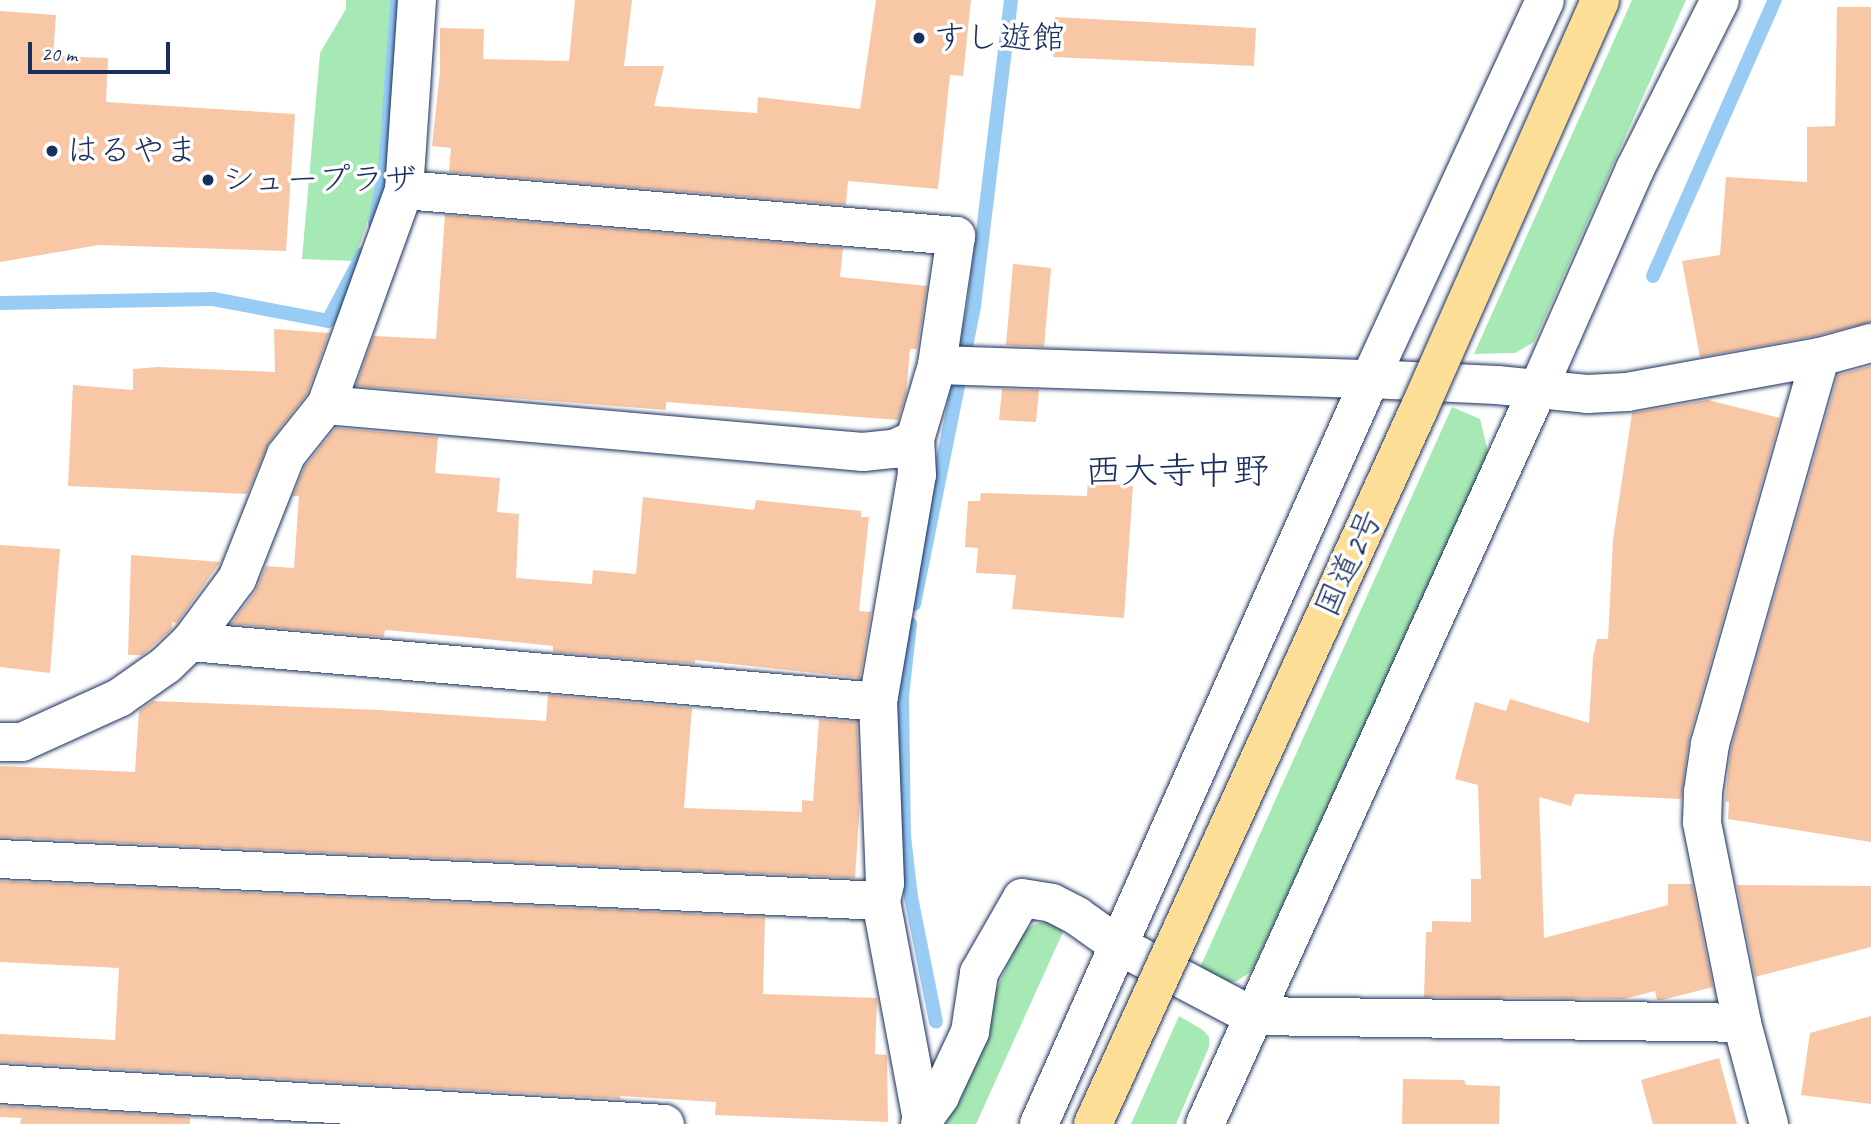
<!DOCTYPE html>
<html>
<head>
<meta charset="utf-8">
<style>
	body { margin:0 }
	#map { position:relative; width:1871px; height:1124px; overflow:hidden; background:#fff; font-family:Caveat,"Klee One",sans-serif }
	div>[style] { position:absolute }
	.green>* { inset:0; background:#a6e9b4 }
	.stream>* { height:14px; margin:-7px; padding:0 7px; transform-origin:7px; border-radius:7px; background:#98ccf5 }
	.building>* { inset:0; background:#f7c7a6 }
	.roads { filter:drop-shadow(0 0 2px #1b2f5e) drop-shadow(0 0 2px #1b2f5e) }
	.minor>* { height:38px; margin:-19px; padding:0 19px; transform-origin:19px; border-radius:19px; background:#fff }
	.bridges { filter:drop-shadow(0 0 2px #1b2f5e) drop-shadow(0 0 2px #1b2f5e) }
	.trunk-bridge>* { height:38px; margin:-19px; padding:0 19px; transform-origin:19px; border-radius:19px; background:#fcde96 }
	.dots>* { width:19px; height:19px; translate:-50% -50%; box-sizing:border-box; border:4px solid #fff; border-radius:50% }
	span { translate:-50% -50%; white-space:nowrap; text-align:center; line-height:1.15; -webkit-text-stroke:7px #fff; paint-order:stroke }
	.poi-label { font-size:33px; color:#1b2f5e }
	.left { translate:0 -50%; text-align:left }
	.street-label { font-size:33px; color:#1b2f5e }
	.quarter-label { font-size:37px; color:#1b2f5e }
	.scale { position:absolute; left:28px; top:42px; width:142px; height:32px; box-sizing:border-box; border:4px solid #1b2f5e; border-top:0; padding-left:9px; font-size:21px; line-height:24px; white-space:nowrap; color:#1b2f5e; -webkit-text-stroke:5px #fff; paint-order:stroke }
</style>
</head>
<body>
<div id="map">
	<div class="green">
		<i style="clip-path:polygon(346px 0,390px 0,377px 194px,354px 261px,302px 259px,320px 53px,346px 9px)"></i>
		<i style="clip-path:polygon(1632px 0,1686px 0,1534px 342px,1515px 353px,1474px 354px)"></i>
		<i style="clip-path:polygon(1452px 407px,1480px 419px,1489px 456px,1252px 971px,1237px 981px,1221px 985px,1198px 972px)"></i>
		<i style="clip-path:polygon(1046px 922px,1060px 924px,1063px 932px,976px 1124px,937px 1124px,1020px 937px,1032px 925px)"></i>
		<i style="clip-path:polygon(1179px 1016px,1203px 1030px,1209px 1037px,1209px 1047px,1176px 1124px,1131px 1124px)"></i>
	</div>
	<div class="stream">
		<i style="left:375px;top:223px;width:53px;rotate:-79.1deg"></i>
		<i style="left:385px;top:171px;width:171px;rotate:-86deg"></i>
		<i style="left:1653px;top:276px;width:302px;rotate:-66.2deg"></i>
		<i style="left:0;top:303px;width:213px;rotate:-1.1deg"></i>
		<i style="left:213px;top:299px;width:117px;rotate:10.8deg"></i>
		<i style="left:328px;top:321px;width:76px;rotate:-62.4deg"></i>
		<i style="left:914px;top:604px;width:304px;rotate:-78.6deg"></i>
		<i style="left:974px;top:306px;width:308px;rotate:-83.1deg"></i>
		<i style="left:910px;top:624px;width:73px;rotate:96.3deg"></i>
		<i style="left:902px;top:697px;width:139px;rotate:89.2deg"></i>
		<i style="left:904px;top:836px;width:61px;rotate:83.5deg"></i>
		<i style="left:911px;top:897px;width:127px;rotate:78.7deg"></i>
	</div>
	<div class="building">
		<i style="clip-path:polygon(575px 0,632px 0,624px 66px,664px 66px,654px 106px,757px 113px,758px 97px,860px 109px,876px 0,971px 0,963px 76px,950px 75px,938px 189px,848px 181px,846px 205px,449px 172px,451px 148px,432px 146px,440px 72px,440px 28px,484px 29px,483px 59px,569px 61px)"></i>
		<i style="clip-path:polygon(1837px 7px,1871px 7px,1871px 322px,1815px 336px,1700px 357px,1682px 261px,1720px 255px,1726px 177px,1807px 182px,1807px 127px,1835px 126px)"></i>
		<i style="clip-path:polygon(0 11px,56px 15px,53px 56px,108px 58px,106px 102px,295px 114px,286px 251px,99px 245px,0 262px)"></i>
		<i style="clip-path:polygon(1055px 17px,1256px 28px,1254px 66px,1053px 57px)"></i>
		<i style="clip-path:polygon(445px 215px,843px 248px,840px 277px,927px 286px,917px 349px,910px 349px,906px 394px,898px 420px,666px 402px,666px 410px,356px 386px,374px 336px,436px 339px)"></i>
		<i style="clip-path:polygon(1013px 264px,1051px 268px,1044px 347px,1006px 345px)"></i>
		<i style="clip-path:polygon(274px 329px,329px 333px,307px 394px,269px 442px,247px 494px,68px 486px,73px 385px,133px 390px,133px 369px,158px 367px,275px 372px)"></i>
		<i style="clip-path:polygon(1871px 366px,1871px 842px,1728px 819px,1729px 802px,1725px 801px,1731px 749px,1838px 375px)"></i>
		<i style="clip-path:polygon(1002px 389px,1039px 390px,1036px 422px,999px 420px)"></i>
		<i style="clip-path:polygon(1708px 400px,1780px 418px,1689px 738px,1681px 799px,1575px 794px,1571px 806px,1539px 797px,1544px 938px,1668px 905px,1668px 884px,1692px 884px,1713px 987px,1662px 1000px,1657px 1000px,1655px 991px,1624px 999px,1424px 997px,1426px 932px,1432px 932px,1432px 921px,1471px 922px,1471px 879px,1481px 879px,1478px 785px,1455px 779px,1475px 702px,1506px 711px,1510px 699px,1589px 723px,1593px 657px,1597px 639px,1608px 639px,1613px 540px,1632px 413px)"></i>
		<i style="clip-path:polygon(336px 428px,438px 437px,435px 473px,500px 478px,497px 512px,519px 514px,516px 578px,592px 584px,593px 570px,636px 574px,643px 497px,754px 510px,756px 500px,861px 511px,861px 517px,869px 517px,859px 611px,871px 612px,860px 678px,695px 660px,695px 664px,553px 652px,553px 646px,476px 638px,385px 630px,384px 637px,231px 624px,255px 592px,266px 566px,294px 568px,299px 496px,293px 496px,305px 466px)"></i>
		<i style="clip-path:polygon(1088px 481px,1133px 486px,1124px 618px,1012px 609px,1016px 575px,976px 573px,978px 548px,965px 547px,968px 501px,980px 501px,981px 493px,1087px 496px)"></i>
		<i style="clip-path:polygon(0 545px,60px 549px,50px 673px,0 667px)"></i>
		<i style="clip-path:polygon(131px 555px,220px 562px,177px 623px,172px 622px,172px 629px,142px 655px,128px 655px)"></i>
		<i style="clip-path:polygon(548px 695px,692px 708px,684px 808px,802px 812px,802px 800px,813px 801px,819px 719px,857px 722px,860px 801px,855px 878px,0 837px,0 766px,135px 772px,139px 711px,153px 701px,379px 710px,546px 721px)"></i>
		<i style="clip-path:polygon(0 881px,765px 917px,763px 994px,877px 998px,875px 1054px,887px 1055px,888px 1122px,715px 1115px,716px 1102px,620px 1096px,620px 1099px,0 1062px,0 1034px,115px 1040px,119px 968px,0 962px)"></i>
		<i style="clip-path:polygon(1737px 885px,1871px 886px,1871px 947px,1755px 977px)"></i>
		<i style="clip-path:polygon(1871px 1016px,1871px 1104px,1801px 1095px,1810px 1033px)"></i>
		<i style="clip-path:polygon(1719px 1058px,1737px 1124px,1653px 1124px,1641px 1080px)"></i>
		<i style="clip-path:polygon(1403px 1079px,1464px 1080px,1466px 1085px,1500px 1086px,1499px 1124px,1402px 1124px)"></i>
		<i style="clip-path:polygon(0 1106px,190px 1117px,190px 1124px,20px 1124px,21px 1118px,0 1117px)"></i>
	</div>
	<div class="roads">
		<div class="minor">
			<i style="left:417px;top:0;width:190px;rotate:93.9deg"></i>
			<i style="left:404px;top:190px;width:229px;rotate:109.9deg"></i>
			<i style="left:326px;top:405px;width:539px;rotate:5deg"></i>
			<i style="left:863px;top:452px;width:31px;rotate:-6deg"></i>
			<i style="left:894px;top:449px;width:23px;rotate:-25deg"></i>
			<i style="left:915px;top:439px;width:77px;rotate:-73.4deg"></i>
			<i style="left:937px;top:365px;width:433px;rotate:1.9deg"></i>
			<i style="left:1370px;top:379px;width:127px;rotate:2.7deg"></i>
			<i style="left:1497px;top:385px;width:90px;rotate:5.7deg"></i>
			<i style="left:1587px;top:394px;width:40px;rotate:-2.9deg"></i>
			<i style="left:1627px;top:392px;width:196px;rotate:-10.3deg"></i>
			<i style="left:1820px;top:357px;width:53px;rotate:-15.4deg"></i>
			<i style="left:404px;top:190px;width:554px;rotate:4.76deg"></i>
			<i style="left:956px;top:236px;width:130px;rotate:98.4deg"></i>
			<i style="left:190px;top:642px;width:691px;rotate:4.98deg"></i>
			<i style="left:0;top:742px;width:22px"></i>
			<i style="left:22px;top:742px;width:107px;rotate:-24.4deg"></i>
			<i style="left:119px;top:698px;width:57px;rotate:-35.1deg"></i>
			<i style="left:166px;top:665px;width:33px;rotate:-44deg"></i>
			<i style="left:190px;top:642px;width:79px;rotate:-53.3deg"></i>
			<i style="left:237px;top:579px;width:133px;rotate:-68.4deg"></i>
			<i style="left:286px;top:455px;width:64px;rotate:-51.3deg"></i>
			<i style="left:0;top:859px;width:882px;rotate:2.73deg"></i>
			<i style="left:881px;top:901px;width:223px;rotate:79.4deg"></i>
			<i style="left:881px;top:901px;width:18px;rotate:-77deg"></i>
			<i style="left:885px;top:883px;width:181px;rotate:-92.2deg"></i>
			<i style="left:878px;top:702px;width:230px;rotate:-80.3deg"></i>
			<i style="left:917px;top:475px;width:36px;rotate:-93deg"></i>
			<i style="left:0;top:1084px;width:666px;rotate:3.44deg"></i>
			<i style="left:920px;top:1124px;width:34px;rotate:-54deg"></i>
			<i style="left:940px;top:1096px;width:71px;rotate:-64.9deg"></i>
			<i style="left:970px;top:1032px;width:60px;rotate:-81.3deg"></i>
			<i style="left:979px;top:973px;width:86px;rotate:-60.2deg"></i>
			<i style="left:1022px;top:898px;width:30px;rotate:9deg"></i>
			<i style="left:1052px;top:903px;width:28px;rotate:27deg"></i>
			<i style="left:1077px;top:916px;width:50px;rotate:35.3deg"></i>
			<i style="left:1118px;top:945px;width:152px;rotate:27.9deg"></i>
			<i style="left:1252px;top:1016px;width:490px;rotate:0.8deg"></i>
			<i style="left:1039px;top:1124px;width:815px;rotate:-66.04deg"></i>
			<i style="left:1370px;top:379px;width:417px;rotate:-65.2deg"></i>
			<i style="left:1205px;top:1124px;width:807px;rotate:-65.63deg"></i>
			<i style="left:1538px;top:389px;width:240px;rotate:-66.2deg"></i>
			<i style="left:1635px;top:169px;width:189px;rotate:-63.3deg"></i>
			<i style="left:1769px;top:1124px;width:105px;rotate:-105deg"></i>
			<i style="left:1742px;top:1023px;width:205px;rotate:-101.3deg"></i>
			<i style="left:1702px;top:822px;width:30px;rotate:-88deg"></i>
			<i style="left:1703px;top:792px;width:49px;rotate:-81.7deg"></i>
			<i style="left:1710px;top:744px;width:402px;rotate:-74.1deg"></i>
		</div>
	</div>
	<div class="bridges">
		<div class="trunk-bridge">
			<i style="left:1093px;top:1124px;width:786px;rotate:-65.49deg"></i>
			<i style="left:1419px;top:409px;width:447px;rotate:-66.1deg"></i>
		</div>
	</div>
	<div class="dots">
		<i style="left:919px;top:38px;background:#1b2f5e"></i>
		<i style="left:52px;top:151px;background:#1b2f5e"></i>
		<i style="left:208px;top:180px;background:#1b2f5e"></i>
	</div>
	<div class="poi-label">
		<span class="left" style="left:933px;top:38px">すし遊館</span>
		<span class="left" style="left:66px;top:151px">はるやま</span>
		<span class="left" style="left:222px;top:180px">シュープラザ</span>
	</div>
	<div class="street-label">
		<span style="left:1349px;top:563px;rotate:-65deg">国道2号</span>
	</div>
	<div class="quarter-label">
		<span style="left:1177px;top:471px">西大寺中野</span>
	</div>
	<div class="scale">20 m</div>
</div>
</body>
</html>
